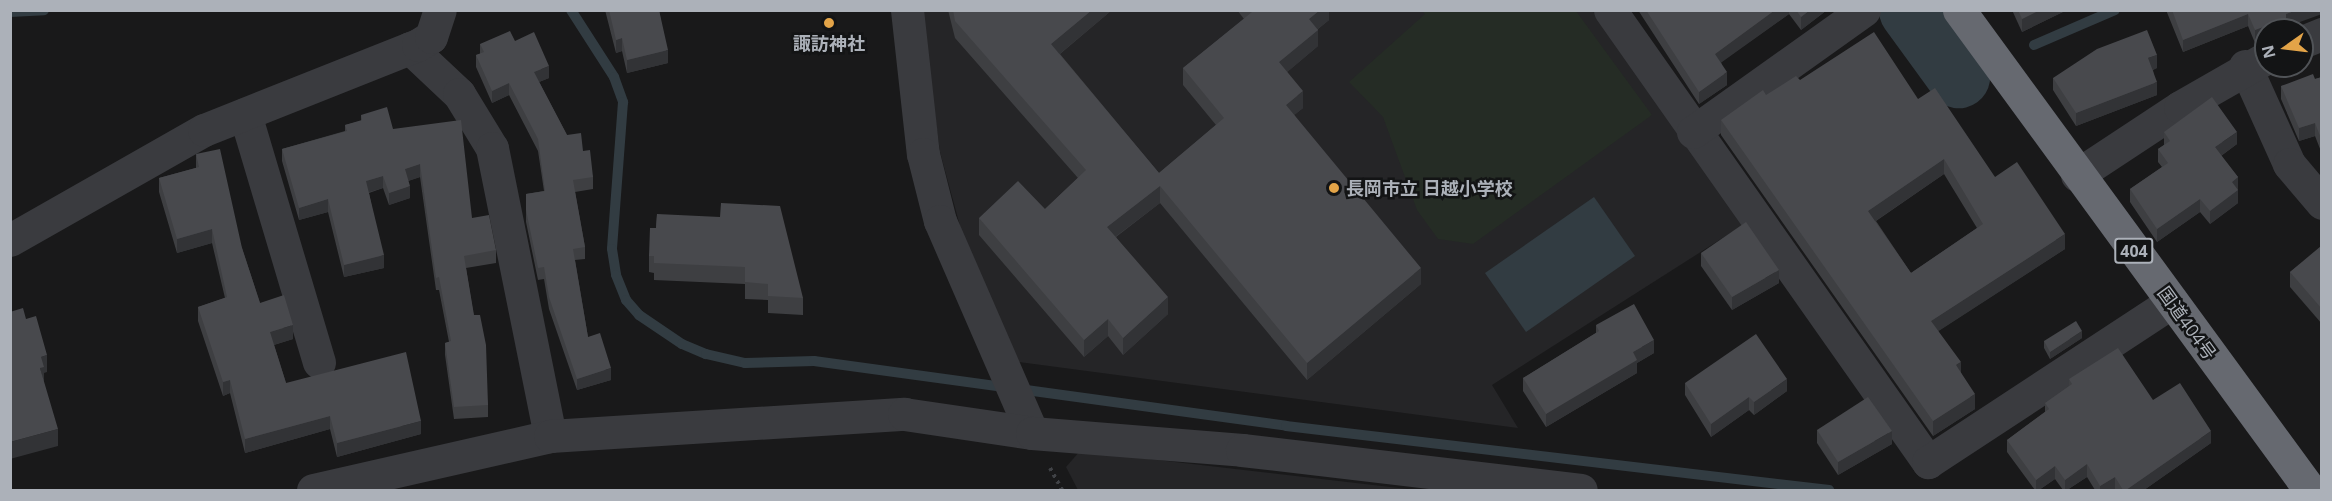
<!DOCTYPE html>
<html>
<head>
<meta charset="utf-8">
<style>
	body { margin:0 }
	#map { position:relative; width:2332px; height:501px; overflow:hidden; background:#19191a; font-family:"Open Sans","Noto Sans JP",sans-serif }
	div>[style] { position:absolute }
	.built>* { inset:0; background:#252527 }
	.green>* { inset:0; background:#252c25 }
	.water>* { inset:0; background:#323c42 }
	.stream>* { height:10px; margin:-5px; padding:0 5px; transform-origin:5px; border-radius:5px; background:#323c42 }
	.river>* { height:63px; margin:-31.5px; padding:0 31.5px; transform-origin:31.5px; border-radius:31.5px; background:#323c42 }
	.path>* { height:4px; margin-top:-2px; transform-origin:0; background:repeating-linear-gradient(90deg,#404246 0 3px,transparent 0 7.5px) }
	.minor>* { height:33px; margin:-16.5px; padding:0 16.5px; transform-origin:16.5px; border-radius:16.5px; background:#3a3b3f }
	.highway>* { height:33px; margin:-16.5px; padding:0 16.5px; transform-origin:16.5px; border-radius:16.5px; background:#666970 }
	.wall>* { inset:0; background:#3e3f42 }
	.shaded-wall>* { inset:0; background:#323336 }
	.building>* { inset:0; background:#48494d }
	.dots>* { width:16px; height:16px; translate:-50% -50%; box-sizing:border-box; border:3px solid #131415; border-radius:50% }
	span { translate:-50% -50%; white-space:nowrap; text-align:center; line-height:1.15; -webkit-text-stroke:5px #131415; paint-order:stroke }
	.shield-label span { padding:2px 4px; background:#131415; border:2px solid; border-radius:4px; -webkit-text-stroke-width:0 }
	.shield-label { font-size:16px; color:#acb1b9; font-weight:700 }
	.poi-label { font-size:18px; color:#acb1b9; font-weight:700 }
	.left { translate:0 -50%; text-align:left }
	.street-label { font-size:18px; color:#acb1b9 }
	.frame { position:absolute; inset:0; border:12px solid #acb1b9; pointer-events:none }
	.north { position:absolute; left:2254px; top:18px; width:60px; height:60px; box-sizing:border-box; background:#131415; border:2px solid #505357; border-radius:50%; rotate:256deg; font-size:16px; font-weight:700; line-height:24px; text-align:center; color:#acb1b9 }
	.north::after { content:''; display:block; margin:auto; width:21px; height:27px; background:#e3a448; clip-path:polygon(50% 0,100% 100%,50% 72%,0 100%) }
</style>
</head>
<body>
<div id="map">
	<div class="built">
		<i style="clip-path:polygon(921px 11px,1593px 11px,1743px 225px,1492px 385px,1518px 428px,1019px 362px,966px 248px,940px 152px)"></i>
		<i style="clip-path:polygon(1080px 451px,1416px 490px,1078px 490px,1066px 467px)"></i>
	</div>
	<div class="green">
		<i style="clip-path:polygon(1422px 11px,1576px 11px,1652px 115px,1473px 244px,1438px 239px,1417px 210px,1383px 117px,1349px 82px,1425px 14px)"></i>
	</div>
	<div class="water">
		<i style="clip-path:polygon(1594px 197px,1635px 256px,1526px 332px,1485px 273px)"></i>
	</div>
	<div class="stream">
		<i style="left:571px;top:10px;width:80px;rotate:57.3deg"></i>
		<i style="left:614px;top:77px;width:27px;rotate:70deg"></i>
		<i style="left:623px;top:102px;width:147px;rotate:94.3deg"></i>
		<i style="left:612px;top:249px;width:26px;rotate:81deg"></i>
		<i style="left:616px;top:275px;width:27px;rotate:68deg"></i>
		<i style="left:626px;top:300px;width:20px;rotate:49deg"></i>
		<i style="left:639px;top:315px;width:52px;rotate:34deg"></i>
		<i style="left:682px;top:344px;width:26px;rotate:23deg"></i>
		<i style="left:706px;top:354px;width:40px;rotate:13deg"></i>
		<i style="left:745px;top:363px;width:69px;rotate:-1.7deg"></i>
		<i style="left:814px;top:361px;width:476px;rotate:7.8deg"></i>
		<i style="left:1286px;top:426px;width:547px;rotate:6.72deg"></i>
		<i style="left:10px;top:12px;width:34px;rotate:-3deg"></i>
		<i style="left:2034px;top:45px;width:88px;rotate:-23.4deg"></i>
		<i style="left:1958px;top:76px;width:12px;rotate:-24deg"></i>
	</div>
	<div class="river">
		<i style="left:1910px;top:10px;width:82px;rotate:54deg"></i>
	</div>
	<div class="path">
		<i style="left:1050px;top:468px;width:25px;rotate:61deg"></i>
	</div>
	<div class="minor">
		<i style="left:907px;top:10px;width:145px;rotate:83.7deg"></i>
		<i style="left:923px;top:154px;width:69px;rotate:75.8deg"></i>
		<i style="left:940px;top:221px;width:231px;rotate:66.5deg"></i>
		<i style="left:1610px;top:10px;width:553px;rotate:54.87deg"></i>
		<i style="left:1928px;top:462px;width:292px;rotate:-33.3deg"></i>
		<i style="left:2302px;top:42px;width:22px;rotate:-22deg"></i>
		<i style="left:410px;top:48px;width:67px;rotate:43.2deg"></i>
		<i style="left:459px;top:94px;width:63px;rotate:58.6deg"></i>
		<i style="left:492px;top:148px;width:294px;rotate:78.6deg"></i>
		<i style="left:2245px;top:66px;width:107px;rotate:65.8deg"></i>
		<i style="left:2289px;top:164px;width:51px;rotate:49.8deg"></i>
		<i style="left:245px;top:114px;width:259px;rotate:73.4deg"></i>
		<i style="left:1693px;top:132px;width:210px;rotate:-35.5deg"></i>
		<i style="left:2077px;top:175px;width:123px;rotate:-33.4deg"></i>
		<i style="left:2180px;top:107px;width:99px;rotate:-29.7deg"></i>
		<i style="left:10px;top:240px;width:223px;rotate:-29.6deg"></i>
		<i style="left:204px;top:130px;width:230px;rotate:-21.7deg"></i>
		<i style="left:418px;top:45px;width:15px;rotate:-32deg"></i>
		<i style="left:431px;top:37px;width:28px;rotate:-72deg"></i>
		<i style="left:313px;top:490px;width:243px;rotate:-12.8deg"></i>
		<i style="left:550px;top:436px;width:355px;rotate:-3.6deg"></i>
		<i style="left:904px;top:414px;width:129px;rotate:8.4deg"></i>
		<i style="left:1032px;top:433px;width:211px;rotate:4.6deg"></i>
		<i style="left:1242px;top:450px;width:341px;rotate:6.7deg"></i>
	</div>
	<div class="highway">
		<i style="left:1959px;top:10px;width:595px;rotate:53.82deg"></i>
	</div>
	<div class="wall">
		<i style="clip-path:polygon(605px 10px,659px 10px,668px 63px,627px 73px,622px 51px,616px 53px)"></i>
		<i style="clip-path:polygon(948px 10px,1112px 10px,1060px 54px,1159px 173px,1216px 125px,1183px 85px,1183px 68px,1244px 19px,1237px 10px,1329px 10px,1329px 20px,1318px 29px,1318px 46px,1287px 72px,1303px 108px,1294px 115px,1421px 284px,1307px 380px,1160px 203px,1116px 237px,1168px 314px,1123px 355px,1108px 336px,1084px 357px,979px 235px,979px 218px,1045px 209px,1078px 178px,955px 38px)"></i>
		<i style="clip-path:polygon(1638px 10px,1827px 10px,1801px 30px,1789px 14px,1721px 62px,1727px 85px,1699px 104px)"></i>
		<i style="clip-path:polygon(2012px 10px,2067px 10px,2022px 32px)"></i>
		<i style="clip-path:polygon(2166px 10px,2322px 10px,2286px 27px,2286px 30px,2266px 30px,2266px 39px,2255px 43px,2248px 26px,2183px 52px)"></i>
		<i style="clip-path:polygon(515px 41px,549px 78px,539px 82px,567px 135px,583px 151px,593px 177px,593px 189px,575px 192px,585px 247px,585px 259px,575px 260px,588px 337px,611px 380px,577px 390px,549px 309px,544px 279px,538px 280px,526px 222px,526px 194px,544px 191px,538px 151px,509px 95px,492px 103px,476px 67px,476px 55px,480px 54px,480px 44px)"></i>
		<i style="clip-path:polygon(2157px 68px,2153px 70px,2157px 95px,2076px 126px,2053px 90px,2053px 78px)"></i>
		<i style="clip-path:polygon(2322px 77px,2322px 154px,2315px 136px,2299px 141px,2281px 99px,2281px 86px,2315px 79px)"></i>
		<i style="clip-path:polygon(evenodd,1800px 80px,1995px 177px,2065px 249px,1938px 331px,1961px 373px,1975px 409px,1933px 436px,1721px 135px,1721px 120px,1766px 95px,1800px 80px,1944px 174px,1977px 228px,1911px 273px,1876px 221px,1944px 174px)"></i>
		<i style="clip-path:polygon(361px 115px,393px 129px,472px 218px,496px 250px,496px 263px,466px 268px,488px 405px,488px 417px,454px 419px,445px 355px,445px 343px,449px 342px,439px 290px,436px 290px,420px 177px,408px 181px,410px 198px,389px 205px,383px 188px,369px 193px,384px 268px,344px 277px,328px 212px,299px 220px,282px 161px,282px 149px,345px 131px,345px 125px,361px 121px)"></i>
		<i style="clip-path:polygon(2164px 132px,2237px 144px,2221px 156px,2238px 177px,2238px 203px,2210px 224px,2200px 212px,2157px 242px,2130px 202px,2130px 189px,2162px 167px,2158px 162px,2158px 149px,2164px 145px)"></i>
		<i style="clip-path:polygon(196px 154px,242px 248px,260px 303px,293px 339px,274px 345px,286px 383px,421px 434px,337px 457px,330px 429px,245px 453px,230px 393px,223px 396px,198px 321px,198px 307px,225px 298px,212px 243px,177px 253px,159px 192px,159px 178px,196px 168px)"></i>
		<i style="clip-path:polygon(657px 214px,803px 298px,803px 315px,768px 313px,768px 300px,745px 299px,745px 284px,654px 280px,654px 273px,649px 272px,649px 256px,656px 228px)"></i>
		<i style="clip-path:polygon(2322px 247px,2322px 324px,2290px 287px,2290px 272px)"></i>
		<i style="clip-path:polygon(1701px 253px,1779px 283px,1732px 310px,1701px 266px)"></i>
		<i style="clip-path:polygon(1596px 325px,1654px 353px,1637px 363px,1637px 373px,1546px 427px,1523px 391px,1523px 378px,1596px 333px)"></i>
		<i style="clip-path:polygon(2082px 338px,2050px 359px,2044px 348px,2044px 341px)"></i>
		<i style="clip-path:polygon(2069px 379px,2211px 443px,2144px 490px,2116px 490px,2115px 489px,2113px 490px,2095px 490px,2087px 477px,2067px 490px,2063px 490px,2055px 479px,2039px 490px,2035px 490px,2007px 452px,2007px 440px,2045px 412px,2045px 403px,2069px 386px)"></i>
		<i style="clip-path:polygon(1685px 383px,1787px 391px,1754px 415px,1749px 410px,1711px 437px,1685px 395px)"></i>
		<i style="clip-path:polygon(1817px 430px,1892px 444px,1838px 475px,1817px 443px)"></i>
	</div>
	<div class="shaded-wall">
		<i style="clip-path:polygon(1092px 10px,1112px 10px,1051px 61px,1051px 44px)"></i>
		<i style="clip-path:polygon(1320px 10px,1329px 10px,1329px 20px,1309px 36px,1309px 19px)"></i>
		<i style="clip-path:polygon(1775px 10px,1789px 10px,1789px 14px,1715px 67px,1715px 54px)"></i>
		<i style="clip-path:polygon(1810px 10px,1827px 10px,1801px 30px,1801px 17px)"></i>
		<i style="clip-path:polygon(2040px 10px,2067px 10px,2022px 32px,2022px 19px)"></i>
		<i style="clip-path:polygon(2297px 10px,2322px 10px,2322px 14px,2286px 27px,2286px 30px,2266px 30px,2266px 39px,2255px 43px,2255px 30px,2286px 14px)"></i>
		<i style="clip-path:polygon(2248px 14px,2248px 26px,2183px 52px,2183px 40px)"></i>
		<i style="clip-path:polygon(1318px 30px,1318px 46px,1279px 79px,1279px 62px)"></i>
		<i style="clip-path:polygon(622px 38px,622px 51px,616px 53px,616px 40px)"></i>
		<i style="clip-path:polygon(668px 50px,668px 63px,627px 73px,627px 60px)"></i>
		<i style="clip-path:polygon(2157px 55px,2157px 68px,2148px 71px,2148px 58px)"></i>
		<i style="clip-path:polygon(549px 66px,549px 78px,534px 84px,534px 72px)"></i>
		<i style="clip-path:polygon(1727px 72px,1727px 85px,1699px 104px,1699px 92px)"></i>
		<i style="clip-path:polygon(2157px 82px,2157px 95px,2076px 126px,2076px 113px)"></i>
		<i style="clip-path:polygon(509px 83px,509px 95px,492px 103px,492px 91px)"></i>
		<i style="clip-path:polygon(1303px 91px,1303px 108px,1286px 122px,1286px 105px)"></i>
		<i style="clip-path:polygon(2315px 123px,2315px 136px,2299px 141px,2299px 128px)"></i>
		<i style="clip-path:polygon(2237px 132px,2237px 144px,2215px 160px,2215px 147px)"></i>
		<i style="clip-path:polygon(1944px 159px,1944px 174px,1868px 226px,1868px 211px)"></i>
		<i style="clip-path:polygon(420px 164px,420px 177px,405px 182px,405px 169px)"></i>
		<i style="clip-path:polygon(383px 176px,383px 188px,366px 193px,366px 181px)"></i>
		<i style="clip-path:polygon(2238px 177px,2238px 203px,2210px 224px,2210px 211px,2232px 182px)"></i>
		<i style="clip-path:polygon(410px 186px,410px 198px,389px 205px,389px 193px)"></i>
		<i style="clip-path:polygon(1160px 186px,1160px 203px,1107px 243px,1107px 227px)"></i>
		<i style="clip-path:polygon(328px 199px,328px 212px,299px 220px,299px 208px)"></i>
		<i style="clip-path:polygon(2200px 199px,2200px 212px,2157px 242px,2157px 229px)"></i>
		<i style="clip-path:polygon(212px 229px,212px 243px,177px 253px,177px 239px)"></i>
		<i style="clip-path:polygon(2065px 234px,2065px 249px,1931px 336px,1931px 321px)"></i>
		<i style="clip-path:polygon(384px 255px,384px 268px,344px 277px,344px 265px)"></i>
		<i style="clip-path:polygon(1421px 268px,1421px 284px,1307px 380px,1307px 363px)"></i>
		<i style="clip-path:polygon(1779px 270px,1779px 283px,1732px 310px,1732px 297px)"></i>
		<i style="clip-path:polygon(1168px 297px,1168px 314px,1123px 355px,1123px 338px)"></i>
		<i style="clip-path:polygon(1108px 319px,1108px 336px,1084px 357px,1084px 340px)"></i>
		<i style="clip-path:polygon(293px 325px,293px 339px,270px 346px,270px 332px)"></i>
		<i style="clip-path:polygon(2082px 331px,2082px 338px,2050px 359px,2050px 352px)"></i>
		<i style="clip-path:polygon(1654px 340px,1654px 353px,1637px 363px,1637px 373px,1546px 427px,1546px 414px,1633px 352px)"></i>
		<i style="clip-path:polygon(47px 355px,47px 372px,44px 373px,44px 384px,40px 368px,41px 357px)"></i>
		<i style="clip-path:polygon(1961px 362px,1961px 377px,1956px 365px)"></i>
		<i style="clip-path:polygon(611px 368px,611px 380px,577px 390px,577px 379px)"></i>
		<i style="clip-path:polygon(1787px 379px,1787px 391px,1754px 415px,1754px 402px)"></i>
		<i style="clip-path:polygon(230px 380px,230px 393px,223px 396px,223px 382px)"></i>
		<i style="clip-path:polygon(1975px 394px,1975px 409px,1933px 436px,1933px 421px)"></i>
		<i style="clip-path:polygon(1749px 397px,1749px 410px,1711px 437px,1711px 424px)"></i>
		<i style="clip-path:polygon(330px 416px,330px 429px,245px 453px,245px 439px)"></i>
		<i style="clip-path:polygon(421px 421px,421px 434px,337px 457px,337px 443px)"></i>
		<i style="clip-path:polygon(58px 429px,58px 446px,10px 459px,10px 442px)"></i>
		<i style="clip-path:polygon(1892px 431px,1892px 444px,1838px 475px,1838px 462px)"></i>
		<i style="clip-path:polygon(2211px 431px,2211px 443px,2144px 490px,2126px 490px)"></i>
		<i style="clip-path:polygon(2087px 464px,2087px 477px,2067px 490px,2065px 490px,2065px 480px)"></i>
		<i style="clip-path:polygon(2055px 466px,2055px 479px,2039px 490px,2036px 490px,2036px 480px)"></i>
		<i style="clip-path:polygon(2115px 477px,2115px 489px,2113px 490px,2100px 490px,2100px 486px)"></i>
	</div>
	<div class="building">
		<i style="clip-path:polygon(609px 10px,659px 10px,668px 50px,627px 60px,622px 38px,616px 40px)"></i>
		<i style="clip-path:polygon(953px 10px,1092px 10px,1051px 44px,1159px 173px,1224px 118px,1183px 68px,1252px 12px,1251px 10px,1320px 10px,1309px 19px,1318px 30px,1279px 62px,1303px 91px,1286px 105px,1421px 268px,1307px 363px,1160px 186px,1107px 227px,1168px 297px,1123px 338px,1108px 319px,1084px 340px,979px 218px,1018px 181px,1045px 209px,1086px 170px,955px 21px)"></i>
		<i style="clip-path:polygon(1646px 10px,1775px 10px,1715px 54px,1727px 72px,1699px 92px)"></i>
		<i style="clip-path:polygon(1796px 10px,1810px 10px,1801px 17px)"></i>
		<i style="clip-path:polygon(2018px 10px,2040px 10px,2022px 19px)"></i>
		<i style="clip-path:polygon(2172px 10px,2297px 10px,2286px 14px,2286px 19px,2255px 30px,2248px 14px,2183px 40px)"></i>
		<i style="clip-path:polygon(2147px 30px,2157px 55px,2148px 58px,2157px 82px,2076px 113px,2053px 78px,2097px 49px)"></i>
		<i style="clip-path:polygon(510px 31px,515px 41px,534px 32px,549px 66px,534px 72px,567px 135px,581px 133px,583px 151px,590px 150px,593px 177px,573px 180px,585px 247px,573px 249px,588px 337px,600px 333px,611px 368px,577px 379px,549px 297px,544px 267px,538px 268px,526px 210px,526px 194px,545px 191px,538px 139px,509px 83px,492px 91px,476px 55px,484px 52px,480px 44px)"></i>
		<i style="clip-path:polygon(evenodd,1874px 32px,1918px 99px,1935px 88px,1995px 177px,2017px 162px,2065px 234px,1931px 321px,1961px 362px,1956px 365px,1975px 394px,1933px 421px,1721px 120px,1763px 90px,1766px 95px,1796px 76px,1800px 80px,1874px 32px,1944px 159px,1983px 224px,1911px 273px,1868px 211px,1944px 159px)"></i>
		<i style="clip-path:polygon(2313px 74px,2315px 79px,2322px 77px,2322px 141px,2315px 123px,2299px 128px,2281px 86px)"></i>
		<i style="clip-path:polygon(2212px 97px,2237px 132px,2215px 147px,2238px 177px,2232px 182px,2238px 190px,2210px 211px,2200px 199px,2157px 229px,2130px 189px,2168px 163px,2158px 149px,2170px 141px,2164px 132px)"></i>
		<i style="clip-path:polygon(387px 107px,393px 129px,461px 120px,472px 218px,489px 215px,496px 250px,464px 256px,474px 315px,480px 315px,486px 345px,488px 405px,454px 407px,445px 343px,451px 341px,439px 277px,436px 278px,420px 164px,405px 169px,410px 186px,389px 193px,383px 176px,366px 181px,384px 255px,344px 265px,328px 199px,299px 208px,282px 149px,347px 131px,345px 125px,362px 120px,361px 115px)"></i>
		<i style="clip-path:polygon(220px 149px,242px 248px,260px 303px,284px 295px,293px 325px,270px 332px,286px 383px,406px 352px,421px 421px,337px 443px,330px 416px,245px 439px,230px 380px,223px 382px,198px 307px,227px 297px,212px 229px,177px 239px,159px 178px,199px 167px,196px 154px)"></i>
		<i style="clip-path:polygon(721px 203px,780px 206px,803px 298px,768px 296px,768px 284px,745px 282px,745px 267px,654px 263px,654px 256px,649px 256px,650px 228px,656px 228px,657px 214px,720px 217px)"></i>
		<i style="clip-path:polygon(1746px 222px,1779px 270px,1732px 297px,1701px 253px)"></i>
		<i style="clip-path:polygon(2321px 246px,2322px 247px,2322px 309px,2290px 272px)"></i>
		<i style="clip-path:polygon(1634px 304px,1654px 340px,1633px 352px,1637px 360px,1546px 414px,1523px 378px,1599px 331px,1596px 325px)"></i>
		<i style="clip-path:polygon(23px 308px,26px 319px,36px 316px,47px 355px,41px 357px,44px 367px,40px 368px,58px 429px,10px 442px,10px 312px)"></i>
		<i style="clip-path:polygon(2076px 321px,2082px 331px,2050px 352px,2044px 341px)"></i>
		<i style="clip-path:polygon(1756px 334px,1787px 379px,1754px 402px,1749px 397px,1711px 424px,1685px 383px)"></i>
		<i style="clip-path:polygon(2118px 348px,2153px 400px,2180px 383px,2211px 431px,2126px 490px,2123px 490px,2115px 477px,2100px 486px,2087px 464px,2065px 480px,2055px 466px,2036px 480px,2007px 440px,2049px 409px,2045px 403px,2072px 384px,2069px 379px)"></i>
		<i style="clip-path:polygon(1868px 397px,1892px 431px,1838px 462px,1817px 430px)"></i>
	</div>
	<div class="dots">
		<i style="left:829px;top:23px;background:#e3a448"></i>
		<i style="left:1334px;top:188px;background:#e3a448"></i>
	</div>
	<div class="shield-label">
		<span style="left:2134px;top:251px">404</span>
	</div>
	<div class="poi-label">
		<span style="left:829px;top:43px">諏訪神社</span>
		<span class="left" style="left:1346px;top:188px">長岡市立 日越小学校</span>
	</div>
	<div class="street-label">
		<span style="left:2187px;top:323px;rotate:54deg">国道404号</span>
	</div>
	<div class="frame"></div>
	<div class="north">N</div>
</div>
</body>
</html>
